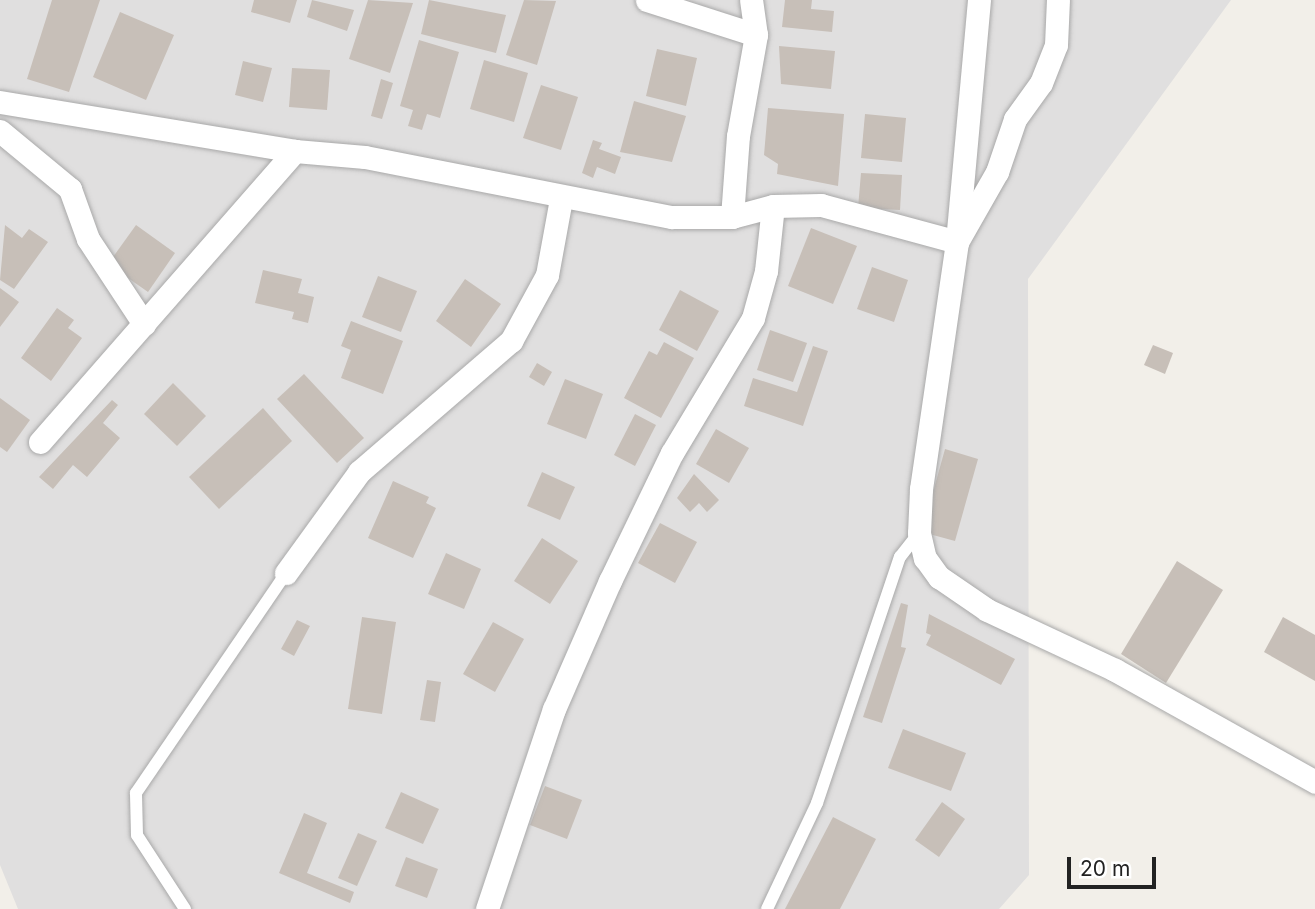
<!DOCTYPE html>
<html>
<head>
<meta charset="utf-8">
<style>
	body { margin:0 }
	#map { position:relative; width:1315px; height:909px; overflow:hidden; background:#f2efe9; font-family:Inter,sans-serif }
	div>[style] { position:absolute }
	.residential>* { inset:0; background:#e0dfdf }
	.building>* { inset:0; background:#c7bfb8 }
	.roads { filter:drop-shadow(0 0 2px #a9a9a9) drop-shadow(0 0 2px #a9a9a9) }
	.service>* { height:12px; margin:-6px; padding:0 6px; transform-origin:6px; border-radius:6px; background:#fff }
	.minor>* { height:23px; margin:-11.5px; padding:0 11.5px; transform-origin:11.5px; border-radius:11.5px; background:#fff }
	span { translate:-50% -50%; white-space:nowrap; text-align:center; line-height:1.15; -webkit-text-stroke:6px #fff; paint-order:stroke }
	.scale { position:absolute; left:1067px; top:857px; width:89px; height:32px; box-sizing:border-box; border:4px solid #222; border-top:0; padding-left:9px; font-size:21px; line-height:24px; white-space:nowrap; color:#222; -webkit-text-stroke:5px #fff; paint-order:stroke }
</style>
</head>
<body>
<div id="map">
	<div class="residential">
		<i style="clip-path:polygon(0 0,1231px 0,1028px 279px,1029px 875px,999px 909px,18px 909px,0 865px)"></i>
	</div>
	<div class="building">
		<i style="clip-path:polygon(52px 0,100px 0,69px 92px,27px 79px)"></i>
		<i style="clip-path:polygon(254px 0,297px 0,290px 23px,251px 12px)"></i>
		<i style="clip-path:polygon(312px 0,354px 10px,347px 31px,307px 17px)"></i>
		<i style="clip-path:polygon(368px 0,413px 3px,390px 73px,349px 59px)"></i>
		<i style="clip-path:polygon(429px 0,506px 15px,496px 53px,421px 34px)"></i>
		<i style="clip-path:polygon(524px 0,556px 1px,537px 65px,506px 55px)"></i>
		<i style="clip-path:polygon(785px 0,812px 0,811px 9px,834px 11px,832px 32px,782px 27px)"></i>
		<i style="clip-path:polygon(120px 12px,174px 35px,146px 100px,93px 77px)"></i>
		<i style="clip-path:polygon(419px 40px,459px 52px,440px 118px,427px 114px,422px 130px,408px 126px,413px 110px,400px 106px)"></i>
		<i style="clip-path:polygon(779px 46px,835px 51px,831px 89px,781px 84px)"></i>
		<i style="clip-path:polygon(657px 49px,697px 58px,686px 106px,646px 96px)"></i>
		<i style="clip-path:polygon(484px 60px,528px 73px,514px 122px,470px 109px)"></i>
		<i style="clip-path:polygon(243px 61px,272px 68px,263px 102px,235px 95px)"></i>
		<i style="clip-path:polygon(292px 68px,330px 70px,327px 110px,289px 107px)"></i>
		<i style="clip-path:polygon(381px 79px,393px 83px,382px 119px,371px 116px)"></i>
		<i style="clip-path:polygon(541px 85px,578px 97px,561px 150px,523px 138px)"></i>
		<i style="clip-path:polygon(634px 101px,686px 116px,672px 162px,620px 152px)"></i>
		<i style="clip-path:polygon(768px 108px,844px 114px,838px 186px,777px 174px,778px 164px,764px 155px)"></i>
		<i style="clip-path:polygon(865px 114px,906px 118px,902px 162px,861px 158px)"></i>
		<i style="clip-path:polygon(593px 140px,602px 143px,599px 149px,621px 157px,615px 174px,597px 167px,593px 178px,582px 173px)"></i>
		<i style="clip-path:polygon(861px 173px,902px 175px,900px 210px,858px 208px)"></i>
		<i style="clip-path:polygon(5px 225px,22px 238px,29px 229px,48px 242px,14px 289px,0 280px)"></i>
		<i style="clip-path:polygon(136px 225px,175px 253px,148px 292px,108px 264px)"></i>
		<i style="clip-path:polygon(811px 228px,857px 246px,833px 304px,788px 286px)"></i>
		<i style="clip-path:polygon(872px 267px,908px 280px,894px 322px,857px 309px)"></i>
		<i style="clip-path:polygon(263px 270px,302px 279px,298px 293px,314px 297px,308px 323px,292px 319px,294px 312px,255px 303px)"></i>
		<i style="clip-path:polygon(378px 276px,417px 291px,401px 332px,362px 317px)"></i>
		<i style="clip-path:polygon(465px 279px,501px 304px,471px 347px,436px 321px)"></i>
		<i style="clip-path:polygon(0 288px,19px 302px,0 327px)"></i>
		<i style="clip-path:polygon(680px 290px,719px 311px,697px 351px,659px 330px)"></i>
		<i style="clip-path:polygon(57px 308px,74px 320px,68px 328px,82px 338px,51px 381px,21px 358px)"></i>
		<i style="clip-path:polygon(351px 321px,403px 341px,383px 394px,341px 378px,351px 350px,341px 346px)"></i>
		<i style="clip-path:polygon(770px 330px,807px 343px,793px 382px,757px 370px)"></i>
		<i style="clip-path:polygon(664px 342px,694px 358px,661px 418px,624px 398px,649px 351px,657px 355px)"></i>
		<i style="clip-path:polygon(1153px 345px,1173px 353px,1165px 374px,1144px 365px)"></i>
		<i style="clip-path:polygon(813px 346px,828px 351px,803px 426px,744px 406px,753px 378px,797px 392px)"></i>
		<i style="clip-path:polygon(537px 363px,552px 372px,544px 386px,529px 377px)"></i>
		<i style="clip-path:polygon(304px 374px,364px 438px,337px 463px,277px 399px)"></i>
		<i style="clip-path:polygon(565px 379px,603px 394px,586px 439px,547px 424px)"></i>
		<i style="clip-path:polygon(173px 383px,206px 416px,177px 446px,144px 414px)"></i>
		<i style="clip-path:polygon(0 398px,30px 420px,7px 452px,0 447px)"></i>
		<i style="clip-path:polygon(112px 400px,118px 405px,103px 423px,120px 438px,87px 477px,73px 465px,53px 489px,39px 477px)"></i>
		<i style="clip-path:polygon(263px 408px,292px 441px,219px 509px,189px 477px)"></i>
		<i style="clip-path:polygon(635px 414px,656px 425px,635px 466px,614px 455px)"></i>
		<i style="clip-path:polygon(716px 429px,749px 448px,729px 483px,696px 464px)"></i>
		<i style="clip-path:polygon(945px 449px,978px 459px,955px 541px,922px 532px)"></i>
		<i style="clip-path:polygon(542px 472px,575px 487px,560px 520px,527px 506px)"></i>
		<i style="clip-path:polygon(694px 474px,719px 500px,707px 512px,699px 503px,690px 512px,677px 498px)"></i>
		<i style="clip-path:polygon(393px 481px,429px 497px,426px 503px,436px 508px,413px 558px,368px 538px)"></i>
		<i style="clip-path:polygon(660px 523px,697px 542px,675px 583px,638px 563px)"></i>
		<i style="clip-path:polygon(542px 538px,578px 561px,550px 604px,514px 581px)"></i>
		<i style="clip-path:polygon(446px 553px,481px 569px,464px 609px,428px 594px)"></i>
		<i style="clip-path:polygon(1177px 561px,1223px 590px,1166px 683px,1121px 654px)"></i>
		<i style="clip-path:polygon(901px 603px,908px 605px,901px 647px,906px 648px,882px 723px,863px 717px)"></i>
		<i style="clip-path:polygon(929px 614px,1015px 659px,1001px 685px,926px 645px,931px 635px,926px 633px)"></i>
		<i style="clip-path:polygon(362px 617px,396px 622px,382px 714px,348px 709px)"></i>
		<i style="clip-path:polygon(1283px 617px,1315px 635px,1315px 681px,1264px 652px)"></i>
		<i style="clip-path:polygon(297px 620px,310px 626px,294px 656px,281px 649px)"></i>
		<i style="clip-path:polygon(493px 622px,524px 639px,495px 692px,463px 674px)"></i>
		<i style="clip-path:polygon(427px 680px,441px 682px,435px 722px,420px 720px)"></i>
		<i style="clip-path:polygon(903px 729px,966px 753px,951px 791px,888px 768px)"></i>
		<i style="clip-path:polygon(545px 786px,582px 800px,567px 839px,530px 825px)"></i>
		<i style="clip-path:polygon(401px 792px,439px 809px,423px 844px,385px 828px)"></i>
		<i style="clip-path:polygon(942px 802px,965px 819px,939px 857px,915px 840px)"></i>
		<i style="clip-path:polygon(304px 813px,327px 823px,307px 873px,354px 892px,350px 903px,279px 873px)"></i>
		<i style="clip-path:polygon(833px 817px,876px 839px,840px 909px,785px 909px)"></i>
		<i style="clip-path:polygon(358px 833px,377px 841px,357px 886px,338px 878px)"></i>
		<i style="clip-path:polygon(406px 857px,438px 869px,427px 898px,395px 886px)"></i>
	</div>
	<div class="roads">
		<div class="service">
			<i style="left:185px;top:909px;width:88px;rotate:-123deg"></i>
			<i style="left:137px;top:835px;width:42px;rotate:-91.4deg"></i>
			<i style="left:136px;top:793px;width:266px;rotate:-55.7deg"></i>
			<i style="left:767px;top:909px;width:117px;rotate:-64.7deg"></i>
			<i style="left:817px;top:803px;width:260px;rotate:-71.4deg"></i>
			<i style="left:900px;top:557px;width:31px;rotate:-52deg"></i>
		</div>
		<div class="minor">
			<i style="left:647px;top:0;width:114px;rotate:17.8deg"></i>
			<i style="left:979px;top:0;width:243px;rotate:95.2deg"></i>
			<i style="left:957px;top:242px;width:250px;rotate:98.3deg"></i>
			<i style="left:921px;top:489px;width:44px;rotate:92.6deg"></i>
			<i style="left:919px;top:533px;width:26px;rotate:77deg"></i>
			<i style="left:925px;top:558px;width:24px;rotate:54deg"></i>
			<i style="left:939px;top:577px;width:58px;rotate:34.5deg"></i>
			<i style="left:987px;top:610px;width:141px;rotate:25.1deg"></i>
			<i style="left:1115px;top:670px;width:229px;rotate:29.2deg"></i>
			<i style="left:0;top:102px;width:299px;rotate:9.4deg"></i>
			<i style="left:295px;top:151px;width:70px;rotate:4.9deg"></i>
			<i style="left:365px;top:157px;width:313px;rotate:11.1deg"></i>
			<i style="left:672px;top:217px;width:60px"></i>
			<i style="left:732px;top:217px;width:42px;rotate:-15deg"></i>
			<i style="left:773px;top:206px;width:48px;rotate:-1.2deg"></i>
			<i style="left:821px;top:205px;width:141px;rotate:15.2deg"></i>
			<i style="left:957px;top:242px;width:81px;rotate:-60.3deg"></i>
			<i style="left:997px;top:172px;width:56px;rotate:-71.2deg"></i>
			<i style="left:1015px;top:119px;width:44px;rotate:-54.2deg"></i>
			<i style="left:1041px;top:83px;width:41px;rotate:-68.5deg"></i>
			<i style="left:1056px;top:45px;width:45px;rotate:-87.5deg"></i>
			<i style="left:0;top:131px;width:91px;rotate:39.6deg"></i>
			<i style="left:70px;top:189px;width:53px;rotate:70.2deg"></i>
			<i style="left:88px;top:239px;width:102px;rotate:56.6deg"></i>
			<i style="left:732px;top:217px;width:81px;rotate:-85.8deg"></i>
			<i style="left:738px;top:136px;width:103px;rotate:-79.9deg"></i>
			<i style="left:756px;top:35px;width:35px;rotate:-98deg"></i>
			<i style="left:40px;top:442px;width:387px;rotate:-48.8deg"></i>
			<i style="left:286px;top:573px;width:125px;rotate:-54.1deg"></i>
			<i style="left:359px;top:472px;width:201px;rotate:-40.8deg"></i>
			<i style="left:511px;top:341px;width:75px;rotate:-61.4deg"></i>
			<i style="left:547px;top:275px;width:77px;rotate:-79.6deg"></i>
			<i style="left:487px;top:909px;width:211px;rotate:-71.5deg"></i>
			<i style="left:554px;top:709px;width:140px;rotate:-66.4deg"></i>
			<i style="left:610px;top:581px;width:142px;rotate:-64.2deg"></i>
			<i style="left:672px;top:453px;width:157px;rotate:-59deg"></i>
			<i style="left:753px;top:318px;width:49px;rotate:-74.5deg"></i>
			<i style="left:766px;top:271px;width:65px;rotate:-83.9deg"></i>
		</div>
	</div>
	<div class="scale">20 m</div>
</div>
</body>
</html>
